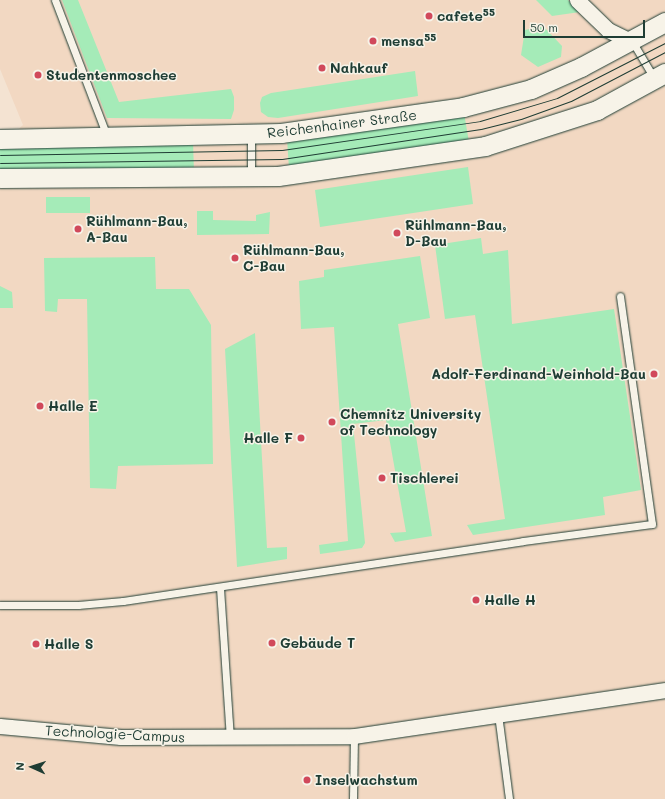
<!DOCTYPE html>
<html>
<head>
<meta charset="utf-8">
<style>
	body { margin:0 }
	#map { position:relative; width:665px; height:799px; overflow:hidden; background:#f4e3d2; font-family:Mali,sans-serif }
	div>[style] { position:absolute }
	.built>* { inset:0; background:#f2d8c2 }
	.green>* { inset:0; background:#a5ebb8 }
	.roads { filter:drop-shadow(0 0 1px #1f3d34) drop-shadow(0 0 1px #1f3d34) }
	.service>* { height:7px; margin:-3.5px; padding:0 3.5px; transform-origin:3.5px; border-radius:3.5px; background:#f7f3e8 }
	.minor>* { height:15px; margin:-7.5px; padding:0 7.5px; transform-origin:7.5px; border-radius:7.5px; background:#f7f3e8 }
	.tertiary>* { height:19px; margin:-9.5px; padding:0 9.5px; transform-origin:9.5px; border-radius:9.5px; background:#f7f3e8 }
	.tram>* { height:1px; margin:-0.5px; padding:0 0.5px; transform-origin:0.5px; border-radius:0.5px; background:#1f3d34 }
	.dots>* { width:11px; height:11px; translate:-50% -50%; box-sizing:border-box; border:2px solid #f7f3e8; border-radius:50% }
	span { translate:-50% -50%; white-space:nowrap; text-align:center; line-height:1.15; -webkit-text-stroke:3px #f7f3e8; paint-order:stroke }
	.poi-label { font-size:14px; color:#1f3d34; font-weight:700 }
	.left { translate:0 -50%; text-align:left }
	.right { translate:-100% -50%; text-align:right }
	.street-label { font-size:14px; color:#1f3d34 }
	.north { position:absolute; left:12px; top:747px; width:40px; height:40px; -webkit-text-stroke:3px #f7f3e8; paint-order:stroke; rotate:273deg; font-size:11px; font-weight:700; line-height:16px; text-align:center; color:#1f3d34 }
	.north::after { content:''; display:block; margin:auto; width:14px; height:18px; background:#1f3d34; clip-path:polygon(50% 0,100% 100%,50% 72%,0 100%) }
	.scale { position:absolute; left:523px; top:20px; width:122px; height:18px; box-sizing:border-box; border:2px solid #1f3d34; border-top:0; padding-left:5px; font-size:12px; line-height:14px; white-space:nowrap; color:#1f3d34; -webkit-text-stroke:3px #f7f3e8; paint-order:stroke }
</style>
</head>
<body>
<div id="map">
	<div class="built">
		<i style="clip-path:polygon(0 0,665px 0,665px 799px,0 799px,0 146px,23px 125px,0 69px)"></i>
	</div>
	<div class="green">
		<i style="clip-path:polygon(62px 0,78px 0,119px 102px,231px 89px,234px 97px,234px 110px,231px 119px,107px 118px)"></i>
		<i style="clip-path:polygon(536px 0,568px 0,580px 12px,552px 16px)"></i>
		<i style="clip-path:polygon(543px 26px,562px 46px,561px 57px,538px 67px,521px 55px,525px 30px)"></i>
		<i style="clip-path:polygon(415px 71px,418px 96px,278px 118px,268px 117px,261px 112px,260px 103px,262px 97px,271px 93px)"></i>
		<i style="clip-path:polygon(464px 113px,469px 142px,289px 168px,287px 139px)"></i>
		<i style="clip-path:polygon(193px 142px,194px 172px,0 174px,0 145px)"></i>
		<i style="clip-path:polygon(468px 167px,473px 204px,320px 227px,315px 190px)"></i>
		<i style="clip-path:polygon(46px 197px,90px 197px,90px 213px,46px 213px)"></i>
		<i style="clip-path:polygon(197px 211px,213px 211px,213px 220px,256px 221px,256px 215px,270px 212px,269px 234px,197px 235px)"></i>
		<i style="clip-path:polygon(481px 238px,483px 254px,508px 250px,512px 324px,614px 309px,641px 490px,603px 497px,605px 515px,473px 535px,467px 525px,505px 519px,475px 315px,445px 319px,435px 245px)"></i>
		<i style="clip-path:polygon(420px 256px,430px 318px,398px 324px,432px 536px,395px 542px,390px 533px,406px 532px,386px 420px,353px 424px,365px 543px,362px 548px,320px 554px,319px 545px,348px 541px,334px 327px,301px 329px,299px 281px,324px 277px,324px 270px)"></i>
		<i style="clip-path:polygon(155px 257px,156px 289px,189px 289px,211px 325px,213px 464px,118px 466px,116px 489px,90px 488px,87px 299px,58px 299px,57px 312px,45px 311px,44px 258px)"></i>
		<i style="clip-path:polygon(0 286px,12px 292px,13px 308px,0 308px)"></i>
		<i style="clip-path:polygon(255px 333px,267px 548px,287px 547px,287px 559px,237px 567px,225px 349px)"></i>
	</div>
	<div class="roads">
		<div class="service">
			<i style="left:55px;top:0;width:146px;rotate:69.1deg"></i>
			<i style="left:632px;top:41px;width:43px;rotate:59.3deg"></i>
			<i style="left:251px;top:135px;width:40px;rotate:90deg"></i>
			<i style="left:220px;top:588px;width:149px;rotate:86.2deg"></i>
			<i style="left:0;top:605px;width:78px"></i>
			<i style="left:78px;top:605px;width:45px;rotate:-5.1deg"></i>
			<i style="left:123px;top:601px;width:404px;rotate:-8.5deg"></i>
			<i style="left:523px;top:541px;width:130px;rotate:-7.5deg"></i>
			<i style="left:652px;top:524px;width:230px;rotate:-98deg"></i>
			<i style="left:498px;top:714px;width:86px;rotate:82.6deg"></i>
			<i style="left:353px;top:799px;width:63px;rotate:-89.1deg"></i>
		</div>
		<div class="minor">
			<i style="left:577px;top:0;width:43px;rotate:44.1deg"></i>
			<i style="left:608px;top:30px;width:25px;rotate:26deg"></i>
			<i style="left:0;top:726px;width:121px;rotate:5.2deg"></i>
			<i style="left:121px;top:737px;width:233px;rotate:-0.2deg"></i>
			<i style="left:354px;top:736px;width:314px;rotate:-8.4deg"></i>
		</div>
		<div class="tertiary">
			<i style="left:0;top:139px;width:281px;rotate:-1.2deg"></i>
			<i style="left:281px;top:133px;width:184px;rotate:-8.1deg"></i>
			<i style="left:463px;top:107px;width:70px;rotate:-14.8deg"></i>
			<i style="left:531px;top:89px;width:55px;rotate:-23.7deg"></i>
			<i style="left:581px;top:67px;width:95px;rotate:-28.2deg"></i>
			<i style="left:0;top:178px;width:278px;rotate:-0.4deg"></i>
			<i style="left:278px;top:176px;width:209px;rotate:-8.2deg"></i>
			<i style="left:485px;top:146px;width:118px;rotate:-17.8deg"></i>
			<i style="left:597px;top:110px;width:77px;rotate:-28.6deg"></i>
		</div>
	</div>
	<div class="tram">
		<i style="left:0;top:155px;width:282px;rotate:-1deg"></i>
		<i style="left:282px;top:150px;width:200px;rotate:-8.3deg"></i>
		<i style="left:480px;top:121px;width:80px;rotate:-16.6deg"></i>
		<i style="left:557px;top:98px;width:121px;rotate:-27deg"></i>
		<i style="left:0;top:163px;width:282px;rotate:-0.8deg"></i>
		<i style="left:282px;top:159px;width:201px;rotate:-8.6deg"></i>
		<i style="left:481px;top:129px;width:41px;rotate:-14deg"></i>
		<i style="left:521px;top:119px;width:53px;rotate:-19.8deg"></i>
		<i style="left:571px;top:101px;width:106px;rotate:-27.5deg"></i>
	</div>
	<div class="dots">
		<i style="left:429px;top:16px;background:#d1495b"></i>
		<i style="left:373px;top:41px;background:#d1495b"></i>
		<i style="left:322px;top:68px;background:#d1495b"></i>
		<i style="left:38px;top:75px;background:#d1495b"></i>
		<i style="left:78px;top:229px;background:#d1495b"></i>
		<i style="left:397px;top:233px;background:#d1495b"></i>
		<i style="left:235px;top:258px;background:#d1495b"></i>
		<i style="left:654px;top:374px;background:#d1495b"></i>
		<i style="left:40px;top:406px;background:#d1495b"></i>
		<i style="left:332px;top:422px;background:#d1495b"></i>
		<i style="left:301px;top:438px;background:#d1495b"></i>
		<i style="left:382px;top:478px;background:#d1495b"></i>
		<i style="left:476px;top:600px;background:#d1495b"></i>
		<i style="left:272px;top:643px;background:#d1495b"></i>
		<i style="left:36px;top:644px;background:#d1495b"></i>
		<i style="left:307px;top:780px;background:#d1495b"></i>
	</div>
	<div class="poi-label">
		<span class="left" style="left:437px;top:16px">cafete⁵⁵</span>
		<span class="left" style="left:381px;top:41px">mensa⁵⁵</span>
		<span class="left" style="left:330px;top:68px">Nahkauf</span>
		<span class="left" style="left:46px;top:75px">Studentenmoschee</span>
		<span class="left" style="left:86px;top:229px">Rühlmann-Bau,<br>A-Bau</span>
		<span class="left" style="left:405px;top:233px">Rühlmann-Bau,<br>D-Bau</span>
		<span class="left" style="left:243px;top:258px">Rühlmann-Bau,<br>C-Bau</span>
		<span class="right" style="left:646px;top:374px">Adolf-Ferdinand-Weinhold-Bau</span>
		<span class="left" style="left:48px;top:406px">Halle E</span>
		<span class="left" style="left:340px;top:422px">Chemnitz University<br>of Technology</span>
		<span class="right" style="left:293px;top:438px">Halle F</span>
		<span class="left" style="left:390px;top:478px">Tischlerei</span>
		<span class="left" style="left:484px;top:600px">Halle H</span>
		<span class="left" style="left:280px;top:643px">Gebäude T</span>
		<span class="left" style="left:44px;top:644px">Halle S</span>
		<span class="left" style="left:315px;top:780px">Inselwachstum</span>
	</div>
	<div class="street-label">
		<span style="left:342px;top:124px;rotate:-7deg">Reichenhainer Straße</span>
		<span style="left:115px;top:734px;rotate:3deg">Technologie-Campus</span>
	</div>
	<div class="north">N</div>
	<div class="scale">50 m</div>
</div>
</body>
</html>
